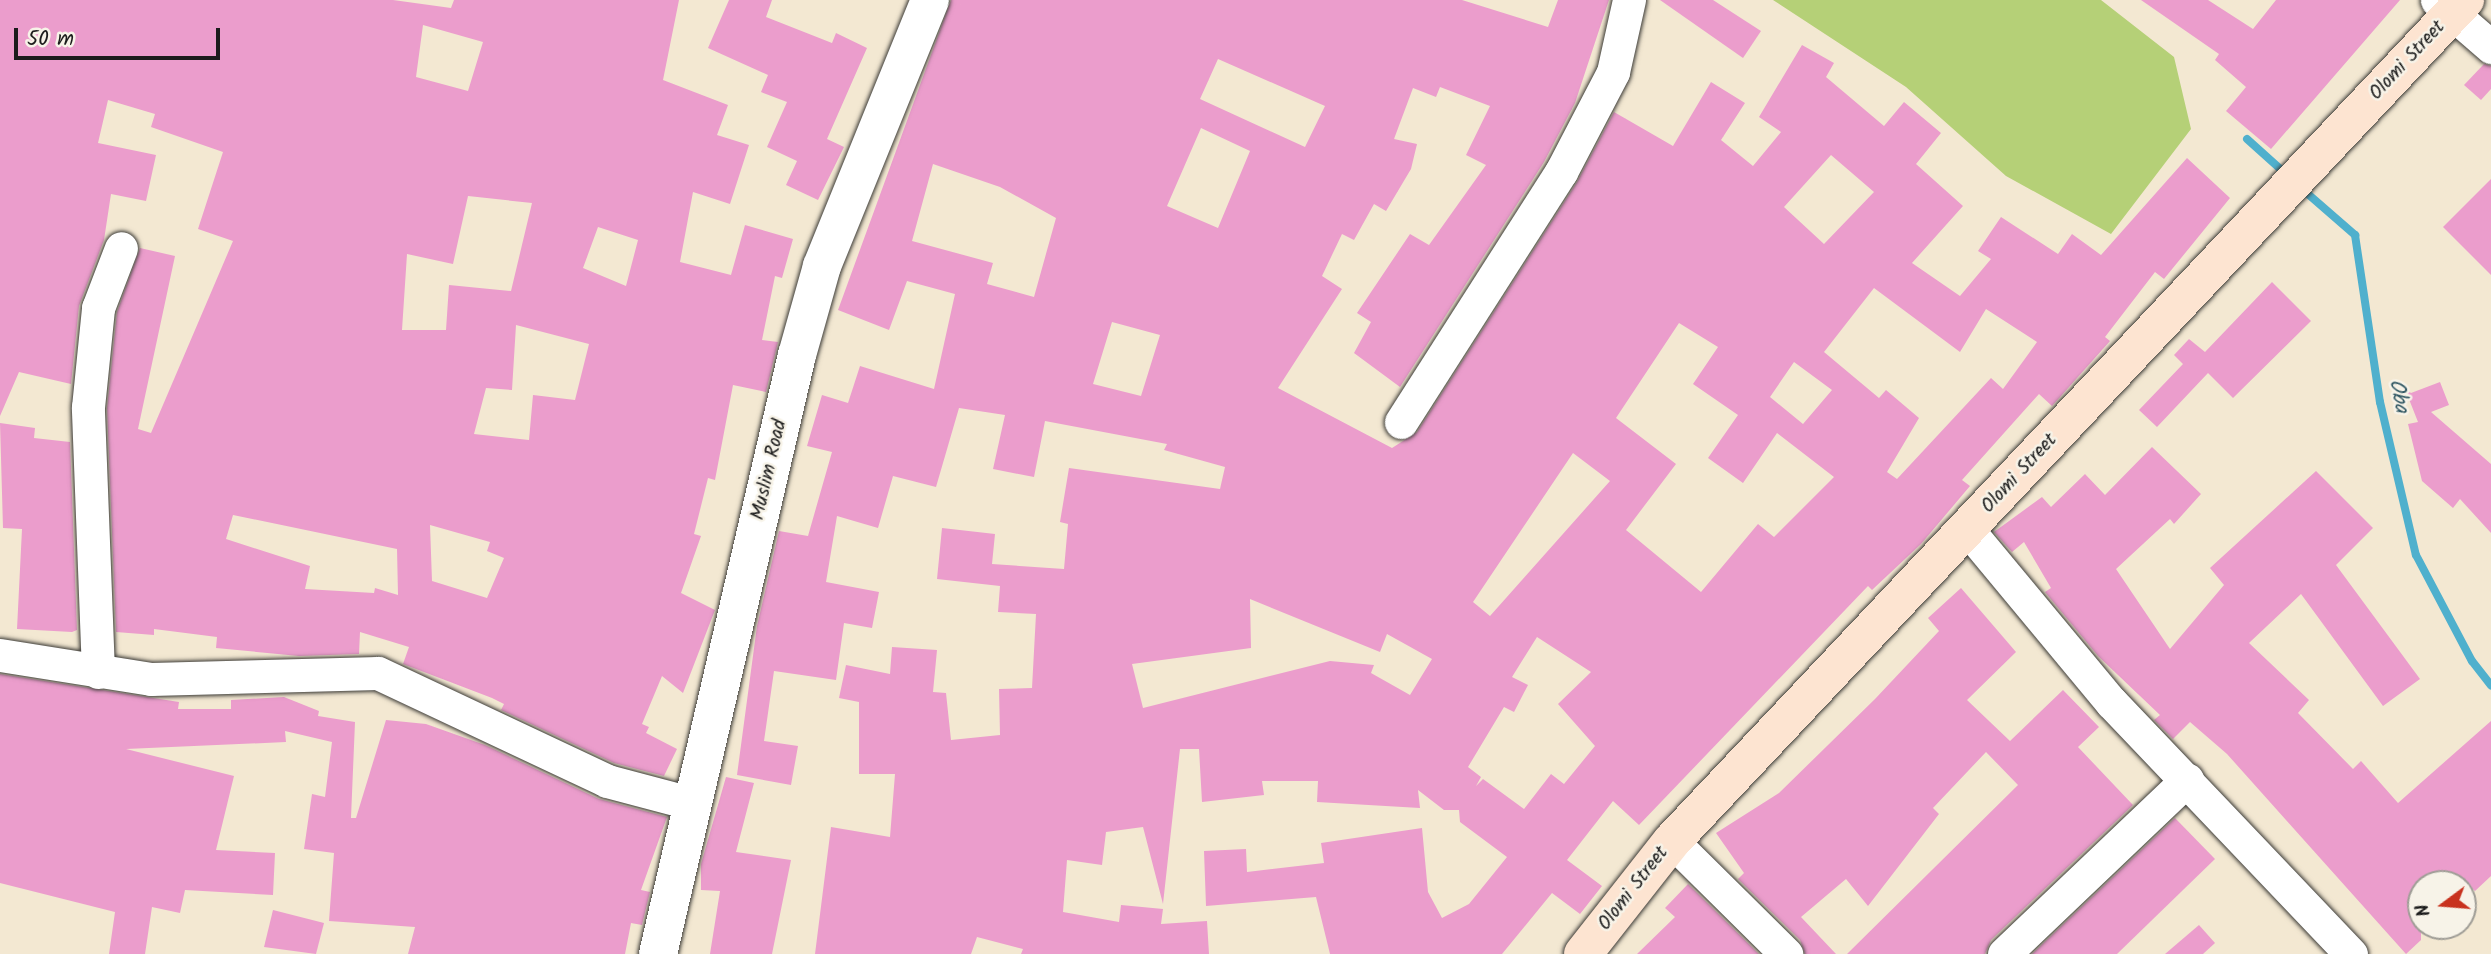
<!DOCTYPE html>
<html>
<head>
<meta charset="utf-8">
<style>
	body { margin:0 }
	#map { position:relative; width:2491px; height:954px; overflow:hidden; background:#f3e8d2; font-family:Kalam,sans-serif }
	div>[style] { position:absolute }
	.green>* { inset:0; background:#b5d077 }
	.stream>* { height:8px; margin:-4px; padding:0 4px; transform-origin:4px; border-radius:4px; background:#4fb0cd }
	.building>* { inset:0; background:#eb9dcc }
	.roads { filter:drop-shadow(0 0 2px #3c3b37) drop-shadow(0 0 2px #3c3b37) }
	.minor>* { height:33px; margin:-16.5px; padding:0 16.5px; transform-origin:16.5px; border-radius:16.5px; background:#fff }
	.tertiary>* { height:38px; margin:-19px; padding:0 19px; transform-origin:19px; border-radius:19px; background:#fff }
	.secondary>* { height:38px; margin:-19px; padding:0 19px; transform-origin:19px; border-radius:19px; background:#fde4d1 }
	span { translate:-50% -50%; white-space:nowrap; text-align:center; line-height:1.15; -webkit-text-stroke:5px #f7f3e8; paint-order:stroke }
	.street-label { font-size:19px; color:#1c1c1c }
	.water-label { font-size:21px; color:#305763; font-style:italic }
	.north { position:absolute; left:2407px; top:870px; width:70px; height:70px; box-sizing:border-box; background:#f7f3e8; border:2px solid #9f9d96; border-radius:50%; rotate:254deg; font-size:19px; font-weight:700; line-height:28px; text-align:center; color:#1c1c1c }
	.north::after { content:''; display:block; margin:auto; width:24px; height:32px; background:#c8321e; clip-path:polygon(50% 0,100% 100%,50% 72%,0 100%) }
	.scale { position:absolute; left:14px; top:28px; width:206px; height:32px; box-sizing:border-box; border:4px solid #1c1c1c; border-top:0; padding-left:9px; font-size:21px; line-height:24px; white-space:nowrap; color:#1c1c1c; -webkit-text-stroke:5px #f7f3e8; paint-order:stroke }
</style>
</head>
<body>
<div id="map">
	<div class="green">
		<i style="clip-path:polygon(1773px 0,2101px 0,2174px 57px,2191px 129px,2111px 234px,2006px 176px,1906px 87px)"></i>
	</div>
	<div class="stream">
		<i style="left:2247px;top:139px;width:52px;rotate:41.9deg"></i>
		<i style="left:2301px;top:188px;width:72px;rotate:41deg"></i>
		<i style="left:2355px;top:235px;width:169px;rotate:81.5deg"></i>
		<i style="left:2380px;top:402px;width:157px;rotate:76.8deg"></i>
		<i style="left:2416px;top:555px;width:120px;rotate:62.2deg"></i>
		<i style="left:2472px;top:661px;width:31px;rotate:52deg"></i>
	</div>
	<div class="building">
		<i style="clip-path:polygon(evenodd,0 0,393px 0,451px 8px,454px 0,679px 0,663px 80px,728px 105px,717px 135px,749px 145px,730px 204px,693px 192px,680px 262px,731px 275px,745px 225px,793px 239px,782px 278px,775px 276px,762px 340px,778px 342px,766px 392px,733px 385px,715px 480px,708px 478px,694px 534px,701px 536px,681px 593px,715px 610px,683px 693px,662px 676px,642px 724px,649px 727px,646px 733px,677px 749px,664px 776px,614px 763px,501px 710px,504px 704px,492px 698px,403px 664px,409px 647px,360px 632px,359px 654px,299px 656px,216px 648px,217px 637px,154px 629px,154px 635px,116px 632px,107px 408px,117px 312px,140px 248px,175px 256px,138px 429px,151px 433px,233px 241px,198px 229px,223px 152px,151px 127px,155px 114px,108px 100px,98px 143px,156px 155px,146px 201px,111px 194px,104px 240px,79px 306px,71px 384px,19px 372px,0 416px,0 0,423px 25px,483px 42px,468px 91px,416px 77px,423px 25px,0 0,468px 196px,532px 203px,511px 291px,449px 285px,446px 330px,402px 330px,407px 254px,453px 264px,468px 196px,0 0,598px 227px,638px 240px,626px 286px,583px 268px,598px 227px,0 0,516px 325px,589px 344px,575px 400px,533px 395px,529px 440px,474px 434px,486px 388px,512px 390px,516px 325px,0 0,233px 515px,397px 549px,398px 595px,375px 588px,374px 593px,305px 589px,310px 566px,226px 539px,233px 515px,0 0,430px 525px,490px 542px,487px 551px,504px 558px,487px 598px,432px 581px,430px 525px)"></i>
		<i style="clip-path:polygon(729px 0,772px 0,766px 17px,832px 43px,836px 33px,867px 48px,827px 139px,844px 147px,818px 200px,786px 185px,797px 161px,767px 147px,787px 102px,761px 92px,768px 75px,708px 48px)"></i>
		<i style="clip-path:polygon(evenodd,951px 0,1462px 0,1548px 27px,1558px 0,1609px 0,1575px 103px,1544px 162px,1400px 387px,1354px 353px,1371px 322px,1357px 313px,1410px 234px,1429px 245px,1486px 165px,1466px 155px,1490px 106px,1440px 87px,1436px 97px,1413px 88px,1394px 139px,1417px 144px,1411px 169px,1386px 211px,1374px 204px,1354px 240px,1342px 234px,1322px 276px,1342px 289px,1278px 388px,1392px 448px,1417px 432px,1577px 182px,1614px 112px,1673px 146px,1711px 82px,1745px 103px,1721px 140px,1753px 166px,1781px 132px,1759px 117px,1802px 45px,1834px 63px,1826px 77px,1884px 126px,1904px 102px,1941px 133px,1916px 164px,1963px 206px,1912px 263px,1960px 296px,1991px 259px,1978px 251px,2001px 217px,2058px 254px,2072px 234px,2101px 255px,2187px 158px,2230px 198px,2164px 279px,2155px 272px,2105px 337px,2110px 341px,2061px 396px,2052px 406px,2039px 394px,1962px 480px,1970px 486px,1921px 544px,1872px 590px,1868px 586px,1639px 825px,1613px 801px,1567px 860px,1602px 886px,1580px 914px,1552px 893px,1502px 954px,1330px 954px,1316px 897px,1206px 906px,1204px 851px,1246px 849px,1247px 872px,1324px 863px,1321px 843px,1422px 828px,1428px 892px,1442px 918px,1469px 904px,1507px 857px,1460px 822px,1459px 810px,1444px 810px,1418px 790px,1420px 808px,1317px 802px,1318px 781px,1262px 781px,1264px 795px,1202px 802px,1199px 749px,1180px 749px,1163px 904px,1143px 827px,1106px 832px,1102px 865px,1067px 860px,1063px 912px,1119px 922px,1121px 905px,1163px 909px,1161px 924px,1207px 921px,1209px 954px,1021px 954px,1023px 949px,977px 937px,971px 954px,815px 954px,831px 827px,890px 837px,895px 774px,859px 774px,859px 702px,839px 698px,846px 665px,890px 674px,892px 647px,937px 650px,933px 692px,946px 693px,951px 740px,1000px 735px,999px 689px,1032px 688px,1036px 614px,998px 612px,1000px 586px,937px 579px,942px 528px,995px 534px,992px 564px,1064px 569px,1068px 524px,1060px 522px,1069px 468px,1220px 489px,1225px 467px,1164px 450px,1167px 444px,1045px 421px,1034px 477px,993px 469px,1005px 415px,959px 408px,936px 487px,893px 476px,878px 528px,837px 516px,826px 582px,879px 592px,872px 628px,844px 623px,836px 680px,774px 671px,764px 741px,798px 746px,791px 785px,737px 775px,757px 626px,779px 531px,808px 536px,832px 452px,807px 446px,822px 395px,848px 403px,860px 366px,934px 389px,955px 294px,907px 281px,889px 330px,838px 310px,951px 0,1218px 59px,1325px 106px,1305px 147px,1200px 99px,1218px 59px,951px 0,1201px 128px,1250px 151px,1218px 228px,1167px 206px,1201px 128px,951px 0,1831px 155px,1874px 192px,1824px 244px,1784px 207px,1831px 155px,951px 0,933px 164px,1000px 187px,1056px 218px,1034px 297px,987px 284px,993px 263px,912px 241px,933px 164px,951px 0,1874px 288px,1960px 352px,1986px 309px,2037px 342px,2003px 389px,1991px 378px,1897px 479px,1887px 472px,1919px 418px,1886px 390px,1879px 398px,1824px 352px,1874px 288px,951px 0,1112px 322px,1160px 335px,1141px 396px,1093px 384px,1112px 322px,951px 0,1679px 323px,1718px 347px,1693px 384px,1738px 415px,1708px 458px,1743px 483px,1777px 433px,1834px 477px,1774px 537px,1758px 524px,1701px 592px,1626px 530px,1676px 464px,1616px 418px,1679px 323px,951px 0,1794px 362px,1832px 390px,1803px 424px,1770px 397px,1794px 362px,951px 0,1573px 453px,1610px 481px,1490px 616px,1473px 602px,1573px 453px,951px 0,1250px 599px,1380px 652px,1387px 634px,1432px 659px,1410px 695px,1371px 673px,1374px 665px,1330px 661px,1143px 708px,1132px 664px,1251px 648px,1250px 599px,951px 0,1537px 637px,1591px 672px,1558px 704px,1595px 746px,1564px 784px,1551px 774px,1524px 809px,1483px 779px,1476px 786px,1481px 777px,1468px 767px,1504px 707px,1514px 712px,1528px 685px,1512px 677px,1537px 637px)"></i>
		<i style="clip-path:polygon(1660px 0,1713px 0,1761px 31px,1743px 58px)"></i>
		<i style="clip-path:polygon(2141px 0,2208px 0,2253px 29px,2276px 0,2400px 0,2271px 149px,2226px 111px,2246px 87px,2215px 60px,2219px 54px)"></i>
		<i style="clip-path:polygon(2484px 64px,2491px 66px,2491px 89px,2481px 100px,2464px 85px)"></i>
		<i style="clip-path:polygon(2491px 179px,2491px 275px,2443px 227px)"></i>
		<i style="clip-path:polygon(2272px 282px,2311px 321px,2233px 398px,2208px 373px,2157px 427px,2139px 410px,2183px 364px,2174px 355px,2189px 339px,2205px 352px)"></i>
		<i style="clip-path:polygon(2440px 382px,2449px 405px,2431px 412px,2491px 464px,2491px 533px,2460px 499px,2453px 508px,2422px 481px,2408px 424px,2418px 422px,2405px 389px,2411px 393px)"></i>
		<i style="clip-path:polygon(0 423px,35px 428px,34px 438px,70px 442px,77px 630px,72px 632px,17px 629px,22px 529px,3px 528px)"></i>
		<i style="clip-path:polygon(2152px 447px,2201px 494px,2174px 524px,2170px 519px,2116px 569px,2170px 649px,2224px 585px,2210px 568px,2316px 471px,2373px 528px,2336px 565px,2420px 679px,2383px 706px,2301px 594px,2249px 643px,2309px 700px,2298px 713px,2353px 769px,2361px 761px,2398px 803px,2491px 721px,2491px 876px,2475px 891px,2467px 884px,2421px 884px,2421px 940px,2406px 954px,2227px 754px,2190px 722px,2173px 739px,2154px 720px,2160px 715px,2098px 656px,2045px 592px,2051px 588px,2024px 542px,2012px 552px,1994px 532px,2042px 497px,2051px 507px,2085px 474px,2105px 495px)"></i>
		<i style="clip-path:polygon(1961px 588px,2016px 652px,1967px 700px,2010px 741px,2063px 690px,2099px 727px,2078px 747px,2133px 805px,1991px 940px,1985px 954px,1847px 954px,2018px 785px,1986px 752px,1933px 808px,1939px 814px,1868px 906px,1846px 879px,1801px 917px,1836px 954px,1805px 954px,1800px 940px,1738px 879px,1744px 873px,1716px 833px,1779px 793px,1875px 699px,1939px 631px,1928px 618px)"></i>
		<i style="clip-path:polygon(0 674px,179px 702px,178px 709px,231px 709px,231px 700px,284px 697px,319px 711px,318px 716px,355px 722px,351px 818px,356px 818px,386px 720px,426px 724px,485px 745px,599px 799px,667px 817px,641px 890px,650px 892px,642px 925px,631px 923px,625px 954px,408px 954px,415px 927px,329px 921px,334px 853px,304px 849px,312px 794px,325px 797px,332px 742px,285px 731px,286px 742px,126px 749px,234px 776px,216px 850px,275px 853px,273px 895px,185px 890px,180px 913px,152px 907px,145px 954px,109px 954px,115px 912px,0 883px)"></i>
		<i style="clip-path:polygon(726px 777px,754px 783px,736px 852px,791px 860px,772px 954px,710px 954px,720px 891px,701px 890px,701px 864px)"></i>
		<i style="clip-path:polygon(2175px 818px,2215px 859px,2117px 954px,2032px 954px)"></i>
		<i style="clip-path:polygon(1688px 884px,1759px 954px,1637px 954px,1675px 917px,1665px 908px)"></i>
		<i style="clip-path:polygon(273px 910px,324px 923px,316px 954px,264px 947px)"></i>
		<i style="clip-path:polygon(2199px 925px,2215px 943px,2203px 954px,2165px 954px)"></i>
	</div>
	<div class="roads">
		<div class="minor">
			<i style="left:2437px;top:0;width:72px;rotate:41deg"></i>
			<i style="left:1401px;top:422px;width:297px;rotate:-57.4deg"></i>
			<i style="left:1561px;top:172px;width:113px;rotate:-62.5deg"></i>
			<i style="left:1613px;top:72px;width:74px;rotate:-77.5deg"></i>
			<i style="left:1968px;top:530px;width:224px;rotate:50.3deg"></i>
			<i style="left:2111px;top:702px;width:348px;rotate:46.4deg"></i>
			<i style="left:0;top:655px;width:153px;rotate:9deg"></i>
			<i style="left:151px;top:679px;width:227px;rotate:-1.5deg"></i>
			<i style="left:378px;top:673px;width:253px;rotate:25.2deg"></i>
			<i style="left:607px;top:781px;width:90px;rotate:14.8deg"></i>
			<i style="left:98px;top:672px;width:265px;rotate:-92.2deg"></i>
			<i style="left:88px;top:407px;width:100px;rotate:-84.2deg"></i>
			<i style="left:98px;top:308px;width:64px;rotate:-69deg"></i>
			<i style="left:1672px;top:841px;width:161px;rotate:44.7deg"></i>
			<i style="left:2004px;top:954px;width:253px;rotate:-43.6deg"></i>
		</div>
		<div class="tertiary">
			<i style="left:658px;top:954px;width:615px;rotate:-76.94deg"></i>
			<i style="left:797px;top:355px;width:92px;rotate:-74.3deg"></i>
			<i style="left:822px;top:266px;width:287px;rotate:-67.9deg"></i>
		</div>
		<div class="secondary">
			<i style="left:1583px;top:954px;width:144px;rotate:-51.8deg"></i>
			<i style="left:1672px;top:841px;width:1156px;rotate:-46.68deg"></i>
		</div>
	</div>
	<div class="street-label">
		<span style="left:2408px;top:61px;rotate:-47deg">Olomi Street</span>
		<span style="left:770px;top:470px;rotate:-77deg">Muslim Road</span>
		<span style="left:2020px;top:474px;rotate:-47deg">Olomi Street</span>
		<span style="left:1634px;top:889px;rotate:-52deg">Olomi Street</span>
	</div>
	<div class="water-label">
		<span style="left:2398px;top:396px;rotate:79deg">Oba</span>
	</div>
	<div class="north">N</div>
	<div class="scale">50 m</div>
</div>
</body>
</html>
